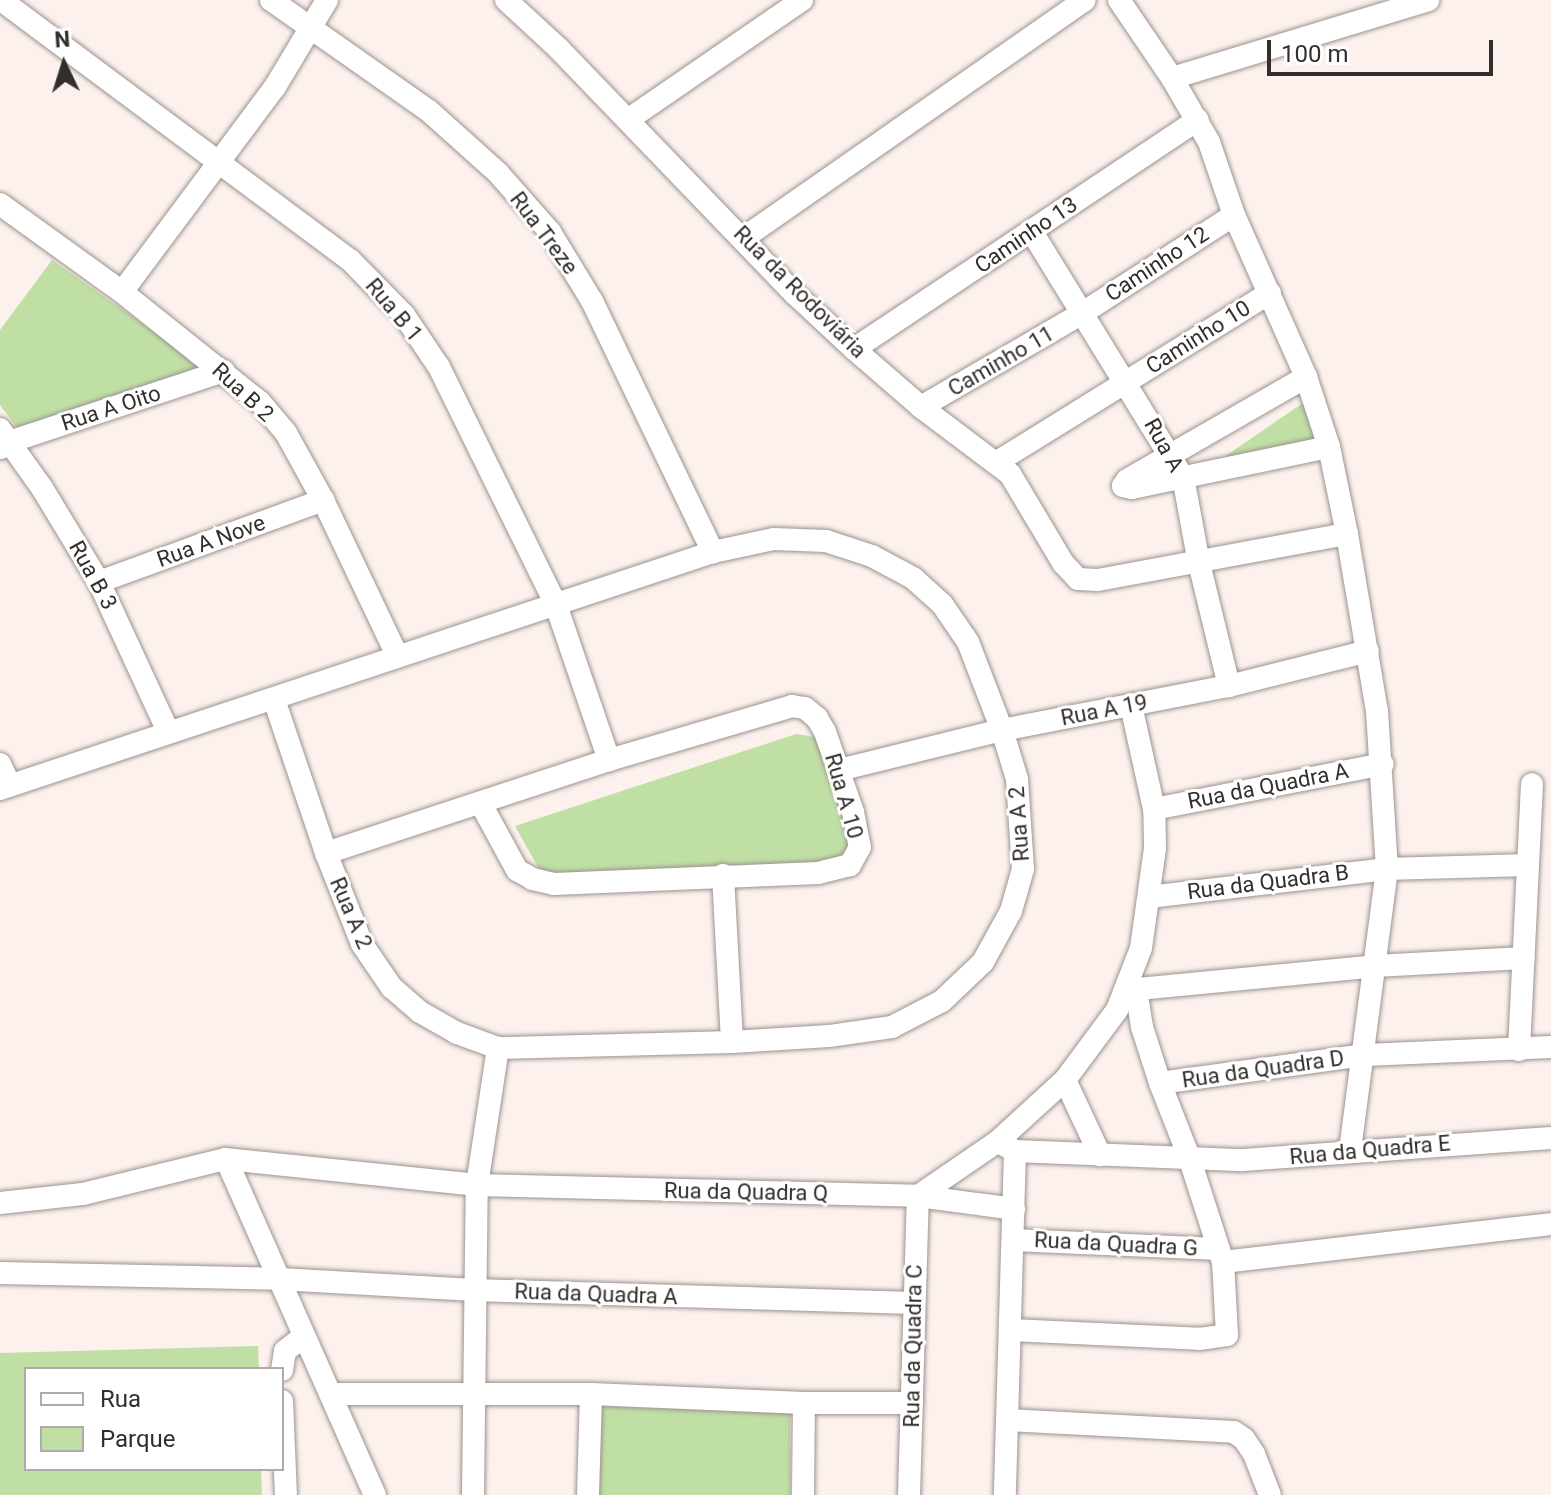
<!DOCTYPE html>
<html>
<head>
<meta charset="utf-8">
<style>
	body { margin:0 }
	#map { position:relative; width:1551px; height:1495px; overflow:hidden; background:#fcf1ed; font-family:Roboto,sans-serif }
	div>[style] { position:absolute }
	.green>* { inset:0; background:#c0dfa5 }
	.roads { filter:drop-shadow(0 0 2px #9c928e) drop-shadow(0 0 2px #9c928e) }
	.minor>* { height:22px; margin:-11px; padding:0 11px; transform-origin:11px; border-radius:11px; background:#fff }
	span { translate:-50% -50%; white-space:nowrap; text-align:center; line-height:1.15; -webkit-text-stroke:6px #fff; paint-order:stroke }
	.street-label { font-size:22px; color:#322e2c }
	.legend { position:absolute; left:24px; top:1367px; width:260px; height:104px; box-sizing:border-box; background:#fff; border:2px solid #adabab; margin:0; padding:10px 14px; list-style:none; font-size:24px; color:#322e2c }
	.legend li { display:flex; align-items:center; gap:16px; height:40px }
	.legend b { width:40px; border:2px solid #adabab }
	.north { position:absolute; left:24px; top:24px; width:80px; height:80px; -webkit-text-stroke:6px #fff; paint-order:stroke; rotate:356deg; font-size:22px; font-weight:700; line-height:32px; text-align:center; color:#322e2c }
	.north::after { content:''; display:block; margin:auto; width:28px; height:36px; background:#322e2c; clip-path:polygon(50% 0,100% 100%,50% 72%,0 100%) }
	.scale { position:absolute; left:1267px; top:40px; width:226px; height:36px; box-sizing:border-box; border:4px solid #322e2c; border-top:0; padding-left:10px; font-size:24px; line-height:28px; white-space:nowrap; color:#322e2c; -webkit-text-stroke:6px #fff; paint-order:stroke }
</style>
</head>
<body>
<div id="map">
	<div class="green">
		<i style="clip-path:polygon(52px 260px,213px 373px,22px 434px,0 405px,0 330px)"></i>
		<i style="clip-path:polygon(1306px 401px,1321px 443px,1205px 470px)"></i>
		<i style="clip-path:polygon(796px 734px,815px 737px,824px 743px,859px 860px,544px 878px,515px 826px)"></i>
		<i style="clip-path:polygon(258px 1346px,259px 1369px,26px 1369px,26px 1469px,261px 1469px,262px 1495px,0 1495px,0 1353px)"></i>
		<i style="clip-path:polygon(597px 1406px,790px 1412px,790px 1495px,595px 1495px)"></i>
	</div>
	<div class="roads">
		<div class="minor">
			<i style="left:1px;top:0;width:435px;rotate:36.7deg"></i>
			<i style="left:350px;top:260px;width:77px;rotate:45.5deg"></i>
			<i style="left:404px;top:315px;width:63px;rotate:56.1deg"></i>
			<i style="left:439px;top:367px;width:265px;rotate:63.8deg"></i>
			<i style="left:556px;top:605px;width:164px;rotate:71.1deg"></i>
			<i style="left:271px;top:0;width:193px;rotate:35.1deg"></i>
			<i style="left:429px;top:111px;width:93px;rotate:41.9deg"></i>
			<i style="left:498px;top:173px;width:79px;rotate:48.6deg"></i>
			<i style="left:550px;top:232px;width:81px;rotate:58.7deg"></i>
			<i style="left:592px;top:301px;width:279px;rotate:64.3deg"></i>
			<i style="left:506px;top:0;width:71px;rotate:42.7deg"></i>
			<i style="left:558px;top:48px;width:342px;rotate:46.1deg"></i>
			<i style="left:795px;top:294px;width:81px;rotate:43deg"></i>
			<i style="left:854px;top:349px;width:89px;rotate:40.9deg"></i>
			<i style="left:921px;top:407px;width:111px;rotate:37deg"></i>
			<i style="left:1010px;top:474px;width:104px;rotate:59.2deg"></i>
			<i style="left:1063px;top:563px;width:22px;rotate:47deg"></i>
			<i style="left:1078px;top:579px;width:20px;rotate:3deg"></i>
			<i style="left:1098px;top:580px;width:253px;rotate:-10.5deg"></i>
			<i style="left:1119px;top:0;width:94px;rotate:55.8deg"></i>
			<i style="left:1172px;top:78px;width:74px;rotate:60deg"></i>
			<i style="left:1209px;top:142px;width:77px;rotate:71.1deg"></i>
			<i style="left:1234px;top:215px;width:177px;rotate:66deg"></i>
			<i style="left:1306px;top:377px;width:74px;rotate:71.8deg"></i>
			<i style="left:1329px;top:447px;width:89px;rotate:78.3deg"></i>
			<i style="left:1347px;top:534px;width:180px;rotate:80.4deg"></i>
			<i style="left:1377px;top:711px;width:158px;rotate:86.4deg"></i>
			<i style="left:1387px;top:869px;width:284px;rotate:97.5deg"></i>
			<i style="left:1172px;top:78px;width:268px;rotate:-16.9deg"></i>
			<i style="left:629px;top:119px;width:210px;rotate:-34.5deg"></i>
			<i style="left:0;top:204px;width:150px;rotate:35.8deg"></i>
			<i style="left:122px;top:292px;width:176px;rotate:38.6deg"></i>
			<i style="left:260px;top:402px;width:40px;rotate:50deg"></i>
			<i style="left:286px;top:433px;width:77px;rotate:61.1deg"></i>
			<i style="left:323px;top:500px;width:172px;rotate:64.5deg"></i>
			<i style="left:1032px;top:232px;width:288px;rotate:58.4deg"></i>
			<i style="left:1183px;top:477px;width:87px;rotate:79.5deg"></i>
			<i style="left:1199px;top:563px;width:127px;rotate:76.3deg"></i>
			<i style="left:745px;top:237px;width:414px;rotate:-34.9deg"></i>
			<i style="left:122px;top:292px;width:256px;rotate:-53.3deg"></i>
			<i style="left:275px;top:87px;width:101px;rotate:-59.1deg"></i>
			<i style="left:854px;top:349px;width:413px;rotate:-33.7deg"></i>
			<i style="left:921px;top:407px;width:185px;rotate:-30.2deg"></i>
			<i style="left:1081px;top:314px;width:182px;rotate:-32.9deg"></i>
			<i style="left:0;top:429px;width:72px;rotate:54.6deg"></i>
			<i style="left:42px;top:488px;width:110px;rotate:58.8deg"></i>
			<i style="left:99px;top:582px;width:164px;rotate:65.2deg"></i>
			<i style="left:1px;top:448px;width:13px;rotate:-32deg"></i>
			<i style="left:12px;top:441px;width:223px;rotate:-18.3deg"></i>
			<i style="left:997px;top:462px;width:321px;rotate:-31.8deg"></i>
			<i style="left:1123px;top:486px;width:7px;rotate:-56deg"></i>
			<i style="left:1127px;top:480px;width:207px;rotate:-29.9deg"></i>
			<i style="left:1123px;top:486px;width:9px;rotate:13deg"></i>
			<i style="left:1132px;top:488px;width:201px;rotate:-11.8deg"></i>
			<i style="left:99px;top:582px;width:239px;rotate:-20.1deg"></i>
			<i style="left:0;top:764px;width:23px;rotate:65deg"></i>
			<i style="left:839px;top:770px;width:168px;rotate:-13.8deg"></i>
			<i style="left:1002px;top:730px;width:231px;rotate:-11deg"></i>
			<i style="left:1229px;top:686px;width:143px;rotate:-14.1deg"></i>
			<i style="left:0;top:789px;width:751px;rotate:-18.39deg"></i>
			<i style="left:713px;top:552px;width:62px;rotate:-12deg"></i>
			<i style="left:774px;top:539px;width:52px;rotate:2.2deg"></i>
			<i style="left:826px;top:541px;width:48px;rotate:18.1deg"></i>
			<i style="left:872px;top:556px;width:47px;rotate:28.2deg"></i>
			<i style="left:913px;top:578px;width:39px;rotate:42deg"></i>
			<i style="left:942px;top:604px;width:46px;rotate:55.6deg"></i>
			<i style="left:968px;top:642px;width:94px;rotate:68.9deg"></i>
			<i style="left:1002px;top:730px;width:51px;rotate:73deg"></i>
			<i style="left:1017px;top:779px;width:90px;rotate:86.2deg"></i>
			<i style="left:1023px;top:869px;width:44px;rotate:105.9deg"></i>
			<i style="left:1011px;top:911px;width:58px;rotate:118.8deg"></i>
			<i style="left:983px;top:962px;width:57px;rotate:136.4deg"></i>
			<i style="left:942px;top:1001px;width:56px;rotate:152.5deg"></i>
			<i style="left:892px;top:1027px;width:64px;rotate:171.9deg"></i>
			<i style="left:829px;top:1036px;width:97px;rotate:176.5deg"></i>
			<i style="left:732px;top:1042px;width:234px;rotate:178.5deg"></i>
			<i style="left:498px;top:1048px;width:44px;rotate:-159.9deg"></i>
			<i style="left:457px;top:1033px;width:43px;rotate:-150.4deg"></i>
			<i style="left:420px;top:1012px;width:37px;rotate:-139deg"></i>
			<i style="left:392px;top:988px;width:53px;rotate:-124.3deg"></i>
			<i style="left:362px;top:944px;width:98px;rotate:-111.6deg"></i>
			<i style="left:326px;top:853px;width:163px;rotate:-108.7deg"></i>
			<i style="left:1154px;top:809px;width:233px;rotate:-11.1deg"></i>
			<i style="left:326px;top:853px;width:298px;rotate:-18.2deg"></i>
			<i style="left:609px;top:760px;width:191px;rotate:-16.4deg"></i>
			<i style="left:792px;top:706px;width:13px;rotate:9deg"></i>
			<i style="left:805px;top:708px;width:16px;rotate:40deg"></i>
			<i style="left:817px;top:718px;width:16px;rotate:60deg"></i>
			<i style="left:825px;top:732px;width:85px;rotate:70.7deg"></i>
			<i style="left:853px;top:812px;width:36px;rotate:79deg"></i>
			<i style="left:860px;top:847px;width:21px;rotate:119deg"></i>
			<i style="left:850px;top:865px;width:33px;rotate:166deg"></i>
			<i style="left:818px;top:873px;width:264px;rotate:177.6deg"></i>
			<i style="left:554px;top:884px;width:22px;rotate:-167deg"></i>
			<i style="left:533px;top:879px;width:18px;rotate:-151deg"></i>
			<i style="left:517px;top:870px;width:75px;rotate:-118.6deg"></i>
			<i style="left:723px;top:875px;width:167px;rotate:86.9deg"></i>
			<i style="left:1149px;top:897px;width:240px;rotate:-6.7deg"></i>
			<i style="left:1387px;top:869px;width:140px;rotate:-1.6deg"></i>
			<i style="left:1128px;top:990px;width:248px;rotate:-5.5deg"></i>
			<i style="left:1375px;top:966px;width:149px;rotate:-3.1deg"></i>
			<i style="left:1519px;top:1050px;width:266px;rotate:-87.2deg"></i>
			<i style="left:1065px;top:1080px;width:83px;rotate:65deg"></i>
			<i style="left:1160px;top:1083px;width:207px;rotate:-7.8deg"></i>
			<i style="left:1365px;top:1055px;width:186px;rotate:-2.5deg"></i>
			<i style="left:1002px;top:1144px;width:15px;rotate:28deg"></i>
			<i style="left:1015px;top:1151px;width:344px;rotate:91.7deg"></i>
			<i style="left:1015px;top:1151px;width:228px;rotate:2.3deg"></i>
			<i style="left:1243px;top:1160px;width:309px;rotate:-4.1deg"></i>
			<i style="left:226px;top:1159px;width:252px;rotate:5.9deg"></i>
			<i style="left:477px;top:1185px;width:441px;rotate:1.4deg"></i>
			<i style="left:918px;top:1196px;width:97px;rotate:7.7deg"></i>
			<i style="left:0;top:1203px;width:83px;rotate:-6.2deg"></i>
			<i style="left:83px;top:1194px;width:147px;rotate:-13.8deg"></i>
			<i style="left:226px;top:1159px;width:368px;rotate:66.1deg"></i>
			<i style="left:1013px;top:1240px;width:206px;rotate:2.5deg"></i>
			<i style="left:1223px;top:1262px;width:330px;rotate:-6.6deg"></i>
			<i style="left:0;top:1273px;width:279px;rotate:1.2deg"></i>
			<i style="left:279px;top:1279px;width:196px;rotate:3.2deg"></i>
			<i style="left:475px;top:1290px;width:437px;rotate:1.7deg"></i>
			<i style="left:1011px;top:1330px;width:188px;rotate:2.7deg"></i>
			<i style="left:1199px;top:1339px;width:28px;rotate:-8deg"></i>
			<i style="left:1227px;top:1335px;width:73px;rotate:-93.1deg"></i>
			<i style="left:1223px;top:1262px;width:110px;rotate:-107.9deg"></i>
			<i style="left:1189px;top:1157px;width:79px;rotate:-111.4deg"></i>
			<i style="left:1160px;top:1083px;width:59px;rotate:-107.8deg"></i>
			<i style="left:1142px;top:1027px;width:36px;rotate:-99deg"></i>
			<i style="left:282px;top:1370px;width:19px;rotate:-81deg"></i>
			<i style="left:285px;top:1351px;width:24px;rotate:-38deg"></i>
			<i style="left:331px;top:1394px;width:260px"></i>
			<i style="left:591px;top:1394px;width:213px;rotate:2.4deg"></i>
			<i style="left:804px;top:1403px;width:108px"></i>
			<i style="left:282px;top:1401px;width:94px;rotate:87.6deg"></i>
			<i style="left:1007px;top:1420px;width:227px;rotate:3deg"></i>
			<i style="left:1234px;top:1432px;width:12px;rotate:35deg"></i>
			<i style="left:1244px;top:1439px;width:18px;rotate:56deg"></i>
			<i style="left:1254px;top:1454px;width:44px;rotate:68.7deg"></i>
			<i style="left:473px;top:1495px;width:310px;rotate:-89.3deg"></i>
			<i style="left:477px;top:1185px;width:139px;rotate:-81.3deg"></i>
			<i style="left:588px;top:1495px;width:101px;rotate:-88.3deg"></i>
			<i style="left:803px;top:1495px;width:92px;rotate:-89.4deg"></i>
			<i style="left:909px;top:1495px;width:299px;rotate:-88.3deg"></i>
			<i style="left:918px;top:1196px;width:96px;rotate:-34.4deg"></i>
			<i style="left:997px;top:1142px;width:92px;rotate:-42.4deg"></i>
			<i style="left:1065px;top:1080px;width:87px;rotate:-53.4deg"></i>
			<i style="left:1117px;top:1010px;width:66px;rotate:-68.8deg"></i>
			<i style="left:1141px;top:948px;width:101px;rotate:-82deg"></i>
			<i style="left:1155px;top:848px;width:39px;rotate:-91deg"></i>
			<i style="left:1154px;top:809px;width:107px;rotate:-102.5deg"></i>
		</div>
	</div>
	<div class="street-label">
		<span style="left:544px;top:233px;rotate:53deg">Rua Treze</span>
		<span style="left:1026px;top:235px;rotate:-34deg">Caminho 13</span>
		<span style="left:1157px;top:264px;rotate:-33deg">Caminho 12</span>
		<span style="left:800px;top:292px;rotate:45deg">Rua da Rodoviária</span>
		<span style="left:394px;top:310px;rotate:50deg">Rua B 1</span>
		<span style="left:1198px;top:337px;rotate:-32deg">Caminho 10</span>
		<span style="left:1001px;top:361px;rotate:-30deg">Caminho 11</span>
		<span style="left:243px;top:392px;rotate:43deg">Rua B 2</span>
		<span style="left:111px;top:408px;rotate:-18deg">Rua A Oito</span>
		<span style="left:1164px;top:445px;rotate:61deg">Rua A</span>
		<span style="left:211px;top:541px;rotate:-20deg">Rua A Nove</span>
		<span style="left:93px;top:575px;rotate:61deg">Rua B 3</span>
		<span style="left:1104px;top:710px;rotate:-11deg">Rua A 19</span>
		<span style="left:1268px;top:786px;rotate:-11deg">Rua da Quadra A</span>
		<span style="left:844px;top:796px;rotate:74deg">Rua A 10</span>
		<span style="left:1019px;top:824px;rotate:-94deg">Rua A 2</span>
		<span style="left:1268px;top:882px;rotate:-7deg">Rua da Quadra B</span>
		<span style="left:351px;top:913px;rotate:67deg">Rua A 2</span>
		<span style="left:1263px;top:1069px;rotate:-8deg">Rua da Quadra D</span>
		<span style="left:1370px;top:1150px;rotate:-5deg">Rua da Quadra E</span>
		<span style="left:746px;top:1192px;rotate:1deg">Rua da Quadra Q</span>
		<span style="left:1116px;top:1244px;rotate:3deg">Rua da Quadra G</span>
		<span style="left:596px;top:1294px;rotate:2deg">Rua da Quadra A</span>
		<span style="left:913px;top:1346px;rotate:-89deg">Rua da Quadra C</span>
	</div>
	<ul class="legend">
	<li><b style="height:10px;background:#fff"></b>Rua</li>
	<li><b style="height:22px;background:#c0dfa5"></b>Parque</li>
	</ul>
	<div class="north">N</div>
	<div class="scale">100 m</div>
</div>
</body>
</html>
